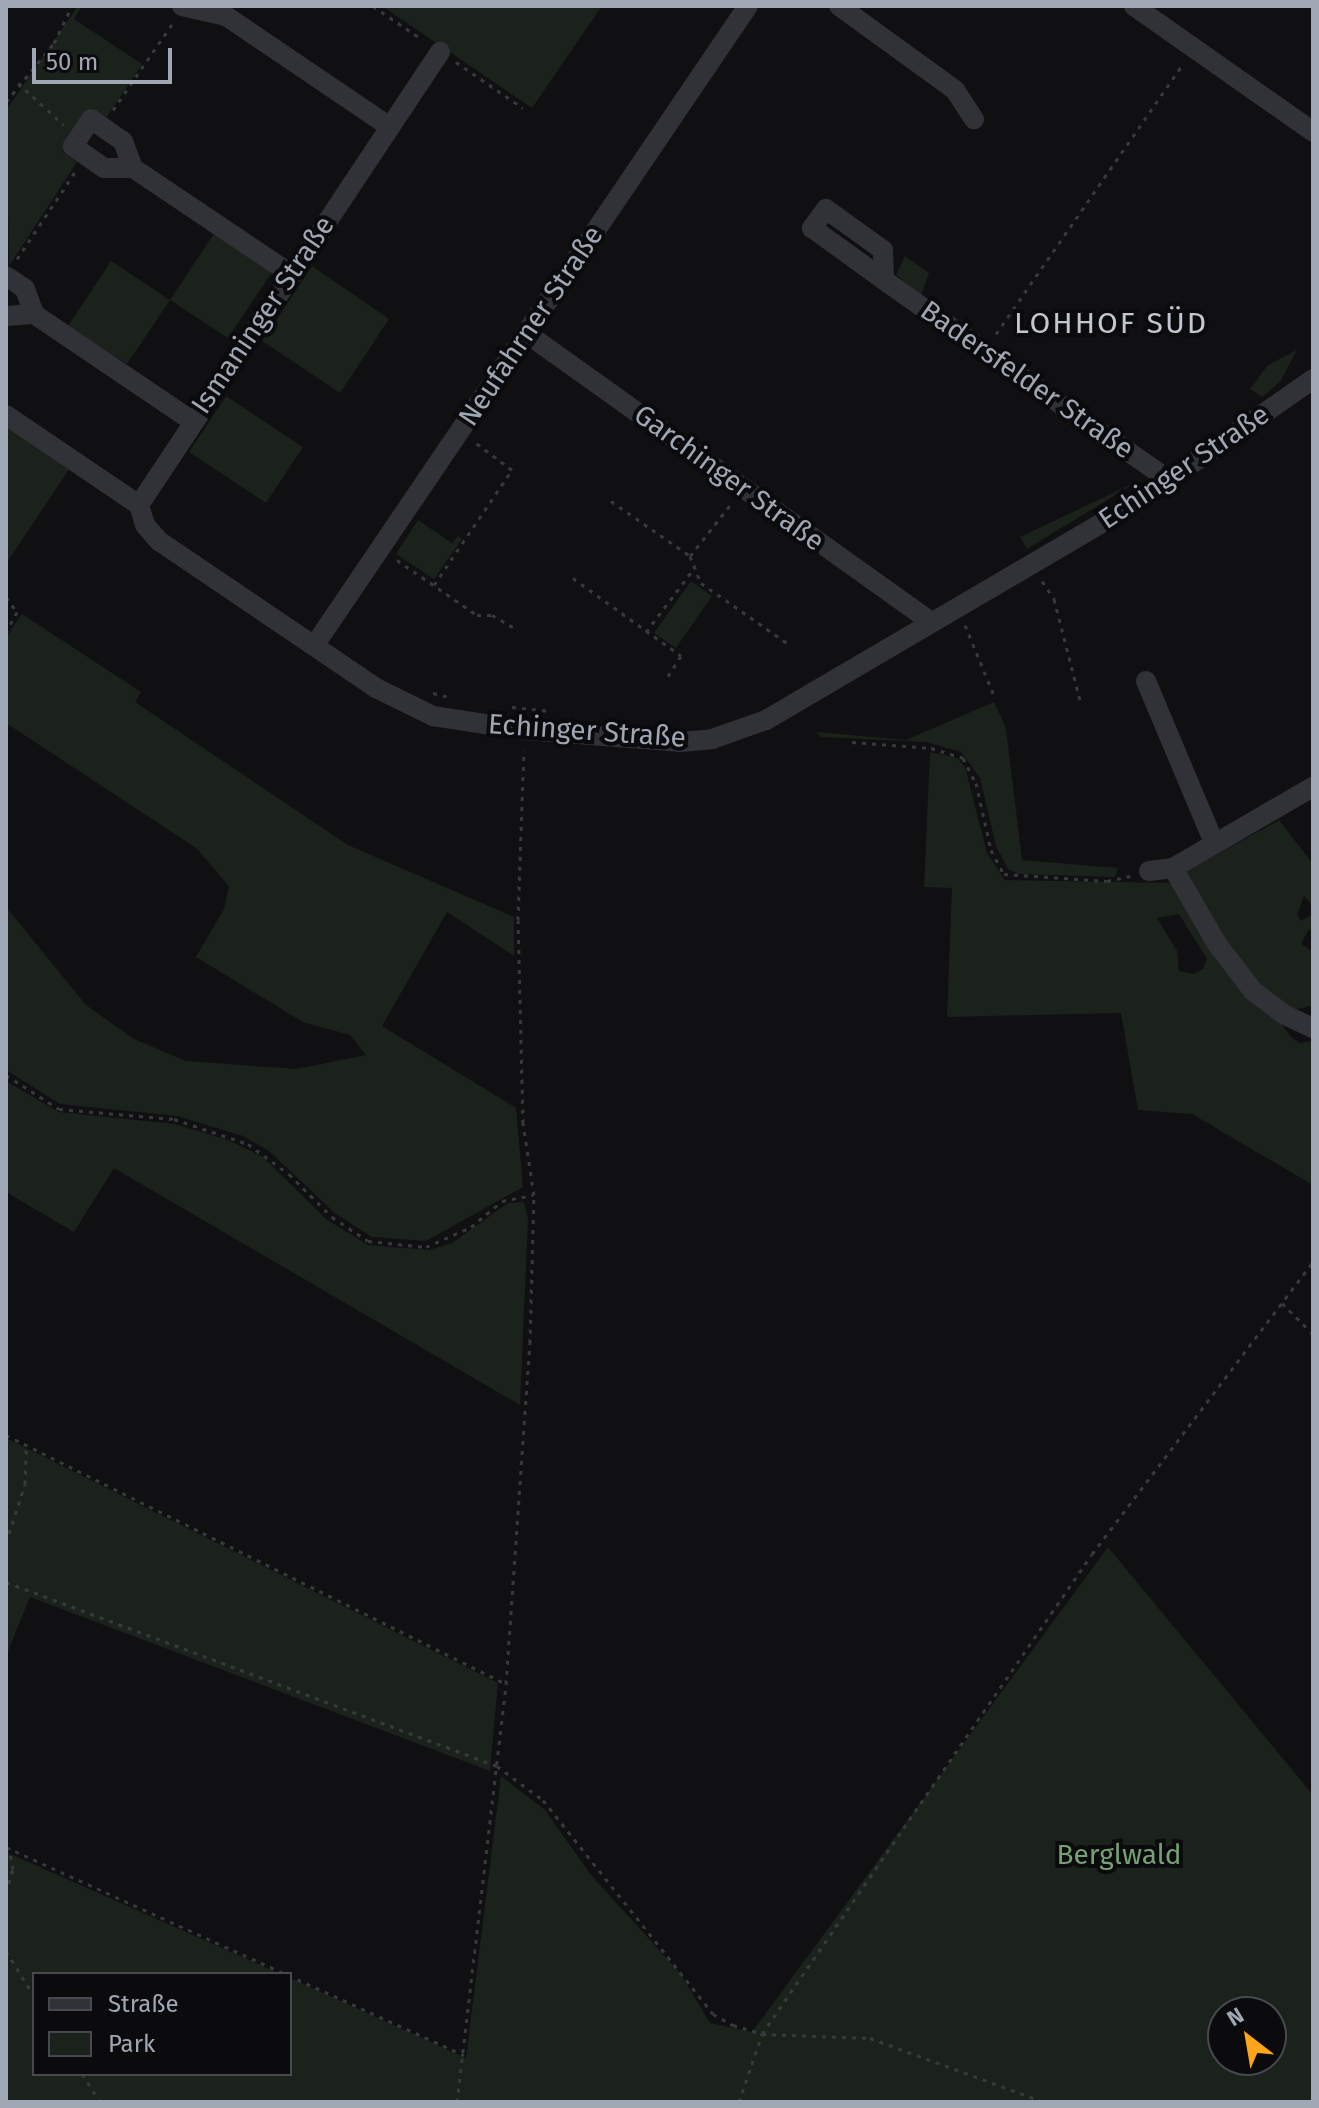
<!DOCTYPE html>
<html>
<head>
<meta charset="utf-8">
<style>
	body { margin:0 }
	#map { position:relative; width:1319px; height:2108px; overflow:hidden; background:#101012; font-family:"Fira Sans",sans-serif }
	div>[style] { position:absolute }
	.green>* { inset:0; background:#1a221b }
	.path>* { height:3px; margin-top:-1.5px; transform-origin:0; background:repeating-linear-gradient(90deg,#37393e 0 4px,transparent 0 10px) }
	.minor>* { height:20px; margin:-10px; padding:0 10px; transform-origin:10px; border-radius:10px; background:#313237 }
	span { translate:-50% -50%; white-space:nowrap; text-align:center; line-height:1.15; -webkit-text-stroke:8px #0b0b0d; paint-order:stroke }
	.street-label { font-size:28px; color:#a0a7b4 }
	.park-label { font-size:28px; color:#75a175 }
	.neighbourhood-label { font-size:30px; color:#c1c6cf; letter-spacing:2px }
	.frame { position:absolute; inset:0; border:8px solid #a0a7b4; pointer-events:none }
	.legend { position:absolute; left:32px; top:1972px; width:260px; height:104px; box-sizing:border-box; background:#0b0b0d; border:2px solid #474950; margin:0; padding:10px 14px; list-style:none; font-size:24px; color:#a0a7b4 }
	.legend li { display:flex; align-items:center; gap:16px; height:40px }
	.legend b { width:40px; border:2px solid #474950 }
	.north { position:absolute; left:1207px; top:1996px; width:80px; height:80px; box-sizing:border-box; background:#0b0b0d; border:2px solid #474950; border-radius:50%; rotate:329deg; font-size:22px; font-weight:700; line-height:32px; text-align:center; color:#a0a7b4 }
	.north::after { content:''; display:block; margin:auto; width:28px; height:36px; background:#ffa51b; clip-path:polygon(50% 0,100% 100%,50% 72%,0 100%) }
	.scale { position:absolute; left:32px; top:48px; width:140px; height:36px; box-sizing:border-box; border:4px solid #a0a7b4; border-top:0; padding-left:10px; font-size:24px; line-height:28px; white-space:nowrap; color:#a0a7b4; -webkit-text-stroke:6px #0b0b0d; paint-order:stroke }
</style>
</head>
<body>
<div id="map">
	<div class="green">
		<i style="clip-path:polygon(78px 6px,82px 6px,74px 19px,142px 64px,107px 117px,91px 108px,63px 152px,77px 162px,9px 266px,6px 110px)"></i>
		<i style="clip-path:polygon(382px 6px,602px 6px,532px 108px)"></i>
		<i style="clip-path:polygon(215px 232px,273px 271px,228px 338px,170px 300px,127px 364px,68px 326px,111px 261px,170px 300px)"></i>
		<i style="clip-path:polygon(905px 256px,929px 273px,921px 295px,896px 275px)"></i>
		<i style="clip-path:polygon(312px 266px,389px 319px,340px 393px,262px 341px)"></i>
		<i style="clip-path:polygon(1297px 350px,1280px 382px,1262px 397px,1250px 389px,1268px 365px)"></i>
		<i style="clip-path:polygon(226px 396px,303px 447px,266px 503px,189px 452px)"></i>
		<i style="clip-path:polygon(6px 425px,70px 468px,6px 564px)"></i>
		<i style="clip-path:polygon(1140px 480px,1027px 549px,1020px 537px)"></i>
		<i style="clip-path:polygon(418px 520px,452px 543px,458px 536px,462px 539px,434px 579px,396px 554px)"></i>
		<i style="clip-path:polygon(691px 581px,712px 596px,676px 648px,654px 633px)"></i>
		<i style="clip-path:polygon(22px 614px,141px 692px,135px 702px,348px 845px,514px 917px,514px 956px,447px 912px,382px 1026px,516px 1108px,523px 1187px,426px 1241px,372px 1237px,336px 1214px,269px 1151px,243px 1136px,177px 1116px,60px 1104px,6px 1070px,6px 907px,86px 1005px,134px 1039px,186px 1061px,296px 1069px,366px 1055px,350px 1035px,303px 1022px,196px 957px,224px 909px,229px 886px,196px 848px,6px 723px,6px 637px)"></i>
		<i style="clip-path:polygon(994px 702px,1006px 728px,1022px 860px,1118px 868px,1115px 877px,1018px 874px,1008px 869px,996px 846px,980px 778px,961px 752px,926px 742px,821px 737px,816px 732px,906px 740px)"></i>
		<i style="clip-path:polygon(evenodd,930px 752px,957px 758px,965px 767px,987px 853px,1005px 880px,1177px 883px,1291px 1037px,1300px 1043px,1313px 1041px,1313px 1185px,1192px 1114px,1138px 1110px,1121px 1013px,947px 1017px,952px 888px,924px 887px,930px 752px,1179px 914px,1207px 959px,1203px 969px,1193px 974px,1179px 971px,1177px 951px,1157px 918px,1179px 914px)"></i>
		<i style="clip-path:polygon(1279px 820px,1313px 864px,1313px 906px,1304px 896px,1297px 915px,1301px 921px,1313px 914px,1313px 933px,1309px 929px,1301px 944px,1313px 952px,1313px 1005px,1287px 1012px,1257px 988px,1186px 881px,1187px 871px)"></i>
		<i style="clip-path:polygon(6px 1081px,59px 1112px,175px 1124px,228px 1140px,263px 1157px,326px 1219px,368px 1245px,429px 1250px,452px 1243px,508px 1203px,524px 1202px,528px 1219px,520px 1405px,114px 1168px,74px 1232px,6px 1192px)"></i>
		<i style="clip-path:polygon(6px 1438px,498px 1683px,490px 1771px,30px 1597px,6px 1656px)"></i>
		<i style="clip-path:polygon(evenodd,1108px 1547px,1313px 1795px,1313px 2102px,6px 2102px,6px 1852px,281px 1974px,34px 1974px,34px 2074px,290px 2074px,290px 1978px,466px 2058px,501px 1776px,545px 1810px,591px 1875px,680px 1973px,710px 2023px,752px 2032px,1108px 1547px,1271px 2012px,1271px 2060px,1223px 2060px,1223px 2012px,1271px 2012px)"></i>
	</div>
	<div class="path">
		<i style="left:373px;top:6px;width:60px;rotate:34.2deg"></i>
		<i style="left:456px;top:62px;width:81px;rotate:34.5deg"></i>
		<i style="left:18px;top:83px;width:62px;rotate:42.4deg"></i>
		<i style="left:6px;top:102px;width:76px;rotate:-50.9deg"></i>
		<i style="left:54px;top:43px;width:41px;rotate:-64.1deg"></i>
		<i style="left:113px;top:110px;width:104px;rotate:-55.5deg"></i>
		<i style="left:17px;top:259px;width:105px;rotate:-56.3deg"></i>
		<i style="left:996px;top:334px;width:328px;rotate:-55.3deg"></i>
		<i style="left:611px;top:501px;width:96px;rotate:34.8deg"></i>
		<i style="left:690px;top:556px;width:29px;rotate:68deg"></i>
		<i style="left:701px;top:583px;width:108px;rotate:34.9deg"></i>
		<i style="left:690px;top:556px;width:66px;rotate:-51.7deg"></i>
		<i style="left:397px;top:560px;width:97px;rotate:34.5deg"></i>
		<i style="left:477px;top:615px;width:15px"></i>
		<i style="left:492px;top:615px;width:30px;rotate:30deg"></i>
		<i style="left:573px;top:578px;width:133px;rotate:35.8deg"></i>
		<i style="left:681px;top:656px;width:27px;rotate:123deg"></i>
		<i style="left:1042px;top:581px;width:22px;rotate:56deg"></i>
		<i style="left:1054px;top:599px;width:104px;rotate:75.6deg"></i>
		<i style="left:434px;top:585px;width:139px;rotate:-55.9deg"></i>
		<i style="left:512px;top:470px;width:45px;rotate:-143.1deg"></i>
		<i style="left:6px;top:597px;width:19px;rotate:54deg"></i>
		<i style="left:17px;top:612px;width:23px;rotate:119deg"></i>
		<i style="left:965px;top:625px;width:74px;rotate:67.6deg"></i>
		<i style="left:646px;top:632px;width:76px;rotate:-53deg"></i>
		<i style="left:433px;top:693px;width:16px;rotate:14deg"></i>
		<i style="left:512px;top:707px;width:36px;rotate:6deg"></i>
		<i style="left:852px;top:742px;width:79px;rotate:4.3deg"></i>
		<i style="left:931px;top:748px;width:34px;rotate:17deg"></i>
		<i style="left:963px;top:758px;width:28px;rotate:63deg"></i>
		<i style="left:976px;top:783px;width:69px;rotate:77.4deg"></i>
		<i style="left:991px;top:850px;width:27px;rotate:62deg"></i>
		<i style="left:1004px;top:874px;width:103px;rotate:3.9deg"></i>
		<i style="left:1107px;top:881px;width:24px;rotate:-12deg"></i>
		<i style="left:6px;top:1075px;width:63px;rotate:32.7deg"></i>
		<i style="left:59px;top:1109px;width:115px;rotate:5deg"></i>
		<i style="left:174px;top:1119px;width:78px;rotate:18.7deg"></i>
		<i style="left:248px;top:1144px;width:51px;rotate:36.2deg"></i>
		<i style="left:289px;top:1174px;width:61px;rotate:45deg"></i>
		<i style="left:332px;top:1217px;width:43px;rotate:33.7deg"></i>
		<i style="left:368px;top:1241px;width:58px;rotate:5.9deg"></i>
		<i style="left:426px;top:1247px;width:49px;rotate:-24deg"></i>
		<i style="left:471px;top:1227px;width:40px;rotate:-40deg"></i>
		<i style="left:502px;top:1201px;width:32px;rotate:-11deg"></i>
		<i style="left:1282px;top:1303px;width:44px;rotate:45deg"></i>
		<i style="left:6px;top:1435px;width:559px;rotate:26.47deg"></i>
		<i style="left:6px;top:1543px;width:62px;rotate:-72.1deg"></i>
		<i style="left:25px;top:1484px;width:38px;rotate:-88deg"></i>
		<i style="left:6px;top:1582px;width:524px;rotate:20.54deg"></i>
		<i style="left:497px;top:1766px;width:57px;rotate:36.5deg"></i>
		<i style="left:543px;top:1800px;width:273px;rotate:51.5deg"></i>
		<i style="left:713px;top:2014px;width:23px;rotate:29deg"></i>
		<i style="left:733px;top:2025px;width:30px;rotate:17deg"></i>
		<i style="left:762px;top:2034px;width:108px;rotate:2.1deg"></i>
		<i style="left:870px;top:2038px;width:185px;rotate:20.2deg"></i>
		<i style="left:6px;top:1639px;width:18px;rotate:90deg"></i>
		<i style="left:6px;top:1847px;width:503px;rotate:24.43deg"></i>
		<i style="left:6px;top:1893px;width:25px;rotate:-74deg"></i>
		<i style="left:13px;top:1869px;width:21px;rotate:-101deg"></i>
		<i style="left:6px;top:1951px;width:53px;rotate:58.1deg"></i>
		<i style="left:82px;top:2074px;width:33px;rotate:57deg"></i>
		<i style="left:457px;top:2102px;width:421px;rotate:-83.3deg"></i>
		<i style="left:506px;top:1684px;width:342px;rotate:-86deg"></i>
		<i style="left:530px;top:1343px;width:148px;rotate:-88.5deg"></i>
		<i style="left:534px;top:1195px;width:73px;rotate:-98.7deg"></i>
		<i style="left:523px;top:1123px;width:203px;rotate:-91.4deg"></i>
		<i style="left:518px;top:920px;width:170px;rotate:-88deg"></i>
		<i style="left:739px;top:2102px;width:72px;rotate:-71.3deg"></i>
		<i style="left:762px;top:2034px;width:582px;rotate:-55.49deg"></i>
		<i style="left:1092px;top:1554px;width:366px;rotate:-52.9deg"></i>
	</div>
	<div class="minor">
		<i style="left:182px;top:6px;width:45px;rotate:12.8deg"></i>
		<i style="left:226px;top:16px;width:198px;rotate:34.1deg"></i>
		<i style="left:839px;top:6px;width:143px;rotate:35.9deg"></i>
		<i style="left:955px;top:90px;width:35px;rotate:57deg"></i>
		<i style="left:1134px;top:6px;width:219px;rotate:35.1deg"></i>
		<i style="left:133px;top:168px;width:29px;rotate:180deg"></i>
		<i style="left:104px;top:168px;width:38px;rotate:-145deg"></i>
		<i style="left:73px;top:146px;width:32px;rotate:-56deg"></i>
		<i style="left:91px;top:119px;width:39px;rotate:35deg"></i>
		<i style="left:123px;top:141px;width:29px;rotate:70deg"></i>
		<i style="left:133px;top:168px;width:190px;rotate:33.9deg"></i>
		<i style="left:6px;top:276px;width:23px;rotate:34deg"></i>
		<i style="left:25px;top:289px;width:27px;rotate:70deg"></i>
		<i style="left:34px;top:314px;width:191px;rotate:34.1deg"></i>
		<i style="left:884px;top:280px;width:30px;rotate:-92deg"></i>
		<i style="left:883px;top:250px;width:70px;rotate:-144.3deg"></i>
		<i style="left:826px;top:209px;width:24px;rotate:126deg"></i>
		<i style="left:812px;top:228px;width:89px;rotate:35.8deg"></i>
		<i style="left:884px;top:280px;width:55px;rotate:35.4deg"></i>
		<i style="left:929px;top:312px;width:281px;rotate:35deg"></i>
		<i style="left:1159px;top:473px;width:12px;rotate:55deg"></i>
		<i style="left:6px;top:316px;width:28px;rotate:-4deg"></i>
		<i style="left:526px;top:333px;width:498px;rotate:35.5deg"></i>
		<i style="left:6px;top:415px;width:161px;rotate:34.1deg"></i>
		<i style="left:139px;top:505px;width:21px;rotate:73deg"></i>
		<i style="left:145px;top:525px;width:21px;rotate:49deg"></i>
		<i style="left:159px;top:541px;width:262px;rotate:34.1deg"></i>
		<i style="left:376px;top:688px;width:64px;rotate:26.2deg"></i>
		<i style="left:433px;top:716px;width:93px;rotate:8.7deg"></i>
		<i style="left:525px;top:730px;width:155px;rotate:4.4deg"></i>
		<i style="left:680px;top:742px;width:32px;rotate:-5deg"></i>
		<i style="left:712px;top:739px;width:57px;rotate:-19.4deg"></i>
		<i style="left:766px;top:720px;width:427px;rotate:-30.4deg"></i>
		<i style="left:1134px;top:504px;width:218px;rotate:-34.9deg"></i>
		<i style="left:139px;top:505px;width:544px;rotate:-56.4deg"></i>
		<i style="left:314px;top:646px;width:773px;rotate:-55.86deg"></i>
		<i style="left:1146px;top:681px;width:176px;rotate:67.2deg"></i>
		<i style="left:1173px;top:868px;width:88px;rotate:59.9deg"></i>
		<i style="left:1217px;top:944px;width:59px;rotate:52.5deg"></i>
		<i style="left:1253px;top:991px;width:40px;rotate:37deg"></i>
		<i style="left:1285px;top:1015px;width:31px;rotate:25deg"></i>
		<i style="left:1149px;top:871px;width:24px;rotate:-7deg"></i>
		<i style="left:1173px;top:868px;width:162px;rotate:-30.1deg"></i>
	</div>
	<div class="street-label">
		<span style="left:263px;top:315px;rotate:-56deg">Ismaninger Straße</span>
		<span style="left:531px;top:326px;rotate:-56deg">Neufahrner Straße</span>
		<span style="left:1027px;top:380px;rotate:35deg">Badersfelder Straße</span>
		<span style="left:1184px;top:467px;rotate:-34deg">Echinger Straße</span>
		<span style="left:729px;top:478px;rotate:36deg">Garchinger Straße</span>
		<span style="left:587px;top:731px;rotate:4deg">Echinger Straße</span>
	</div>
	<div class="park-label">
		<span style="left:1119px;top:1855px">Berglwald</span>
	</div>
	<div class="neighbourhood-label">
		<span style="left:1111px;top:323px">LOHHOF SÜD</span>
	</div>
	<div class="frame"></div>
	<ul class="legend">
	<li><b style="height:10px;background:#313237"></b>Straße</li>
	<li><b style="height:22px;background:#1a221b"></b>Park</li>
	</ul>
	<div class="north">N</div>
	<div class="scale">50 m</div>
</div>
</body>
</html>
